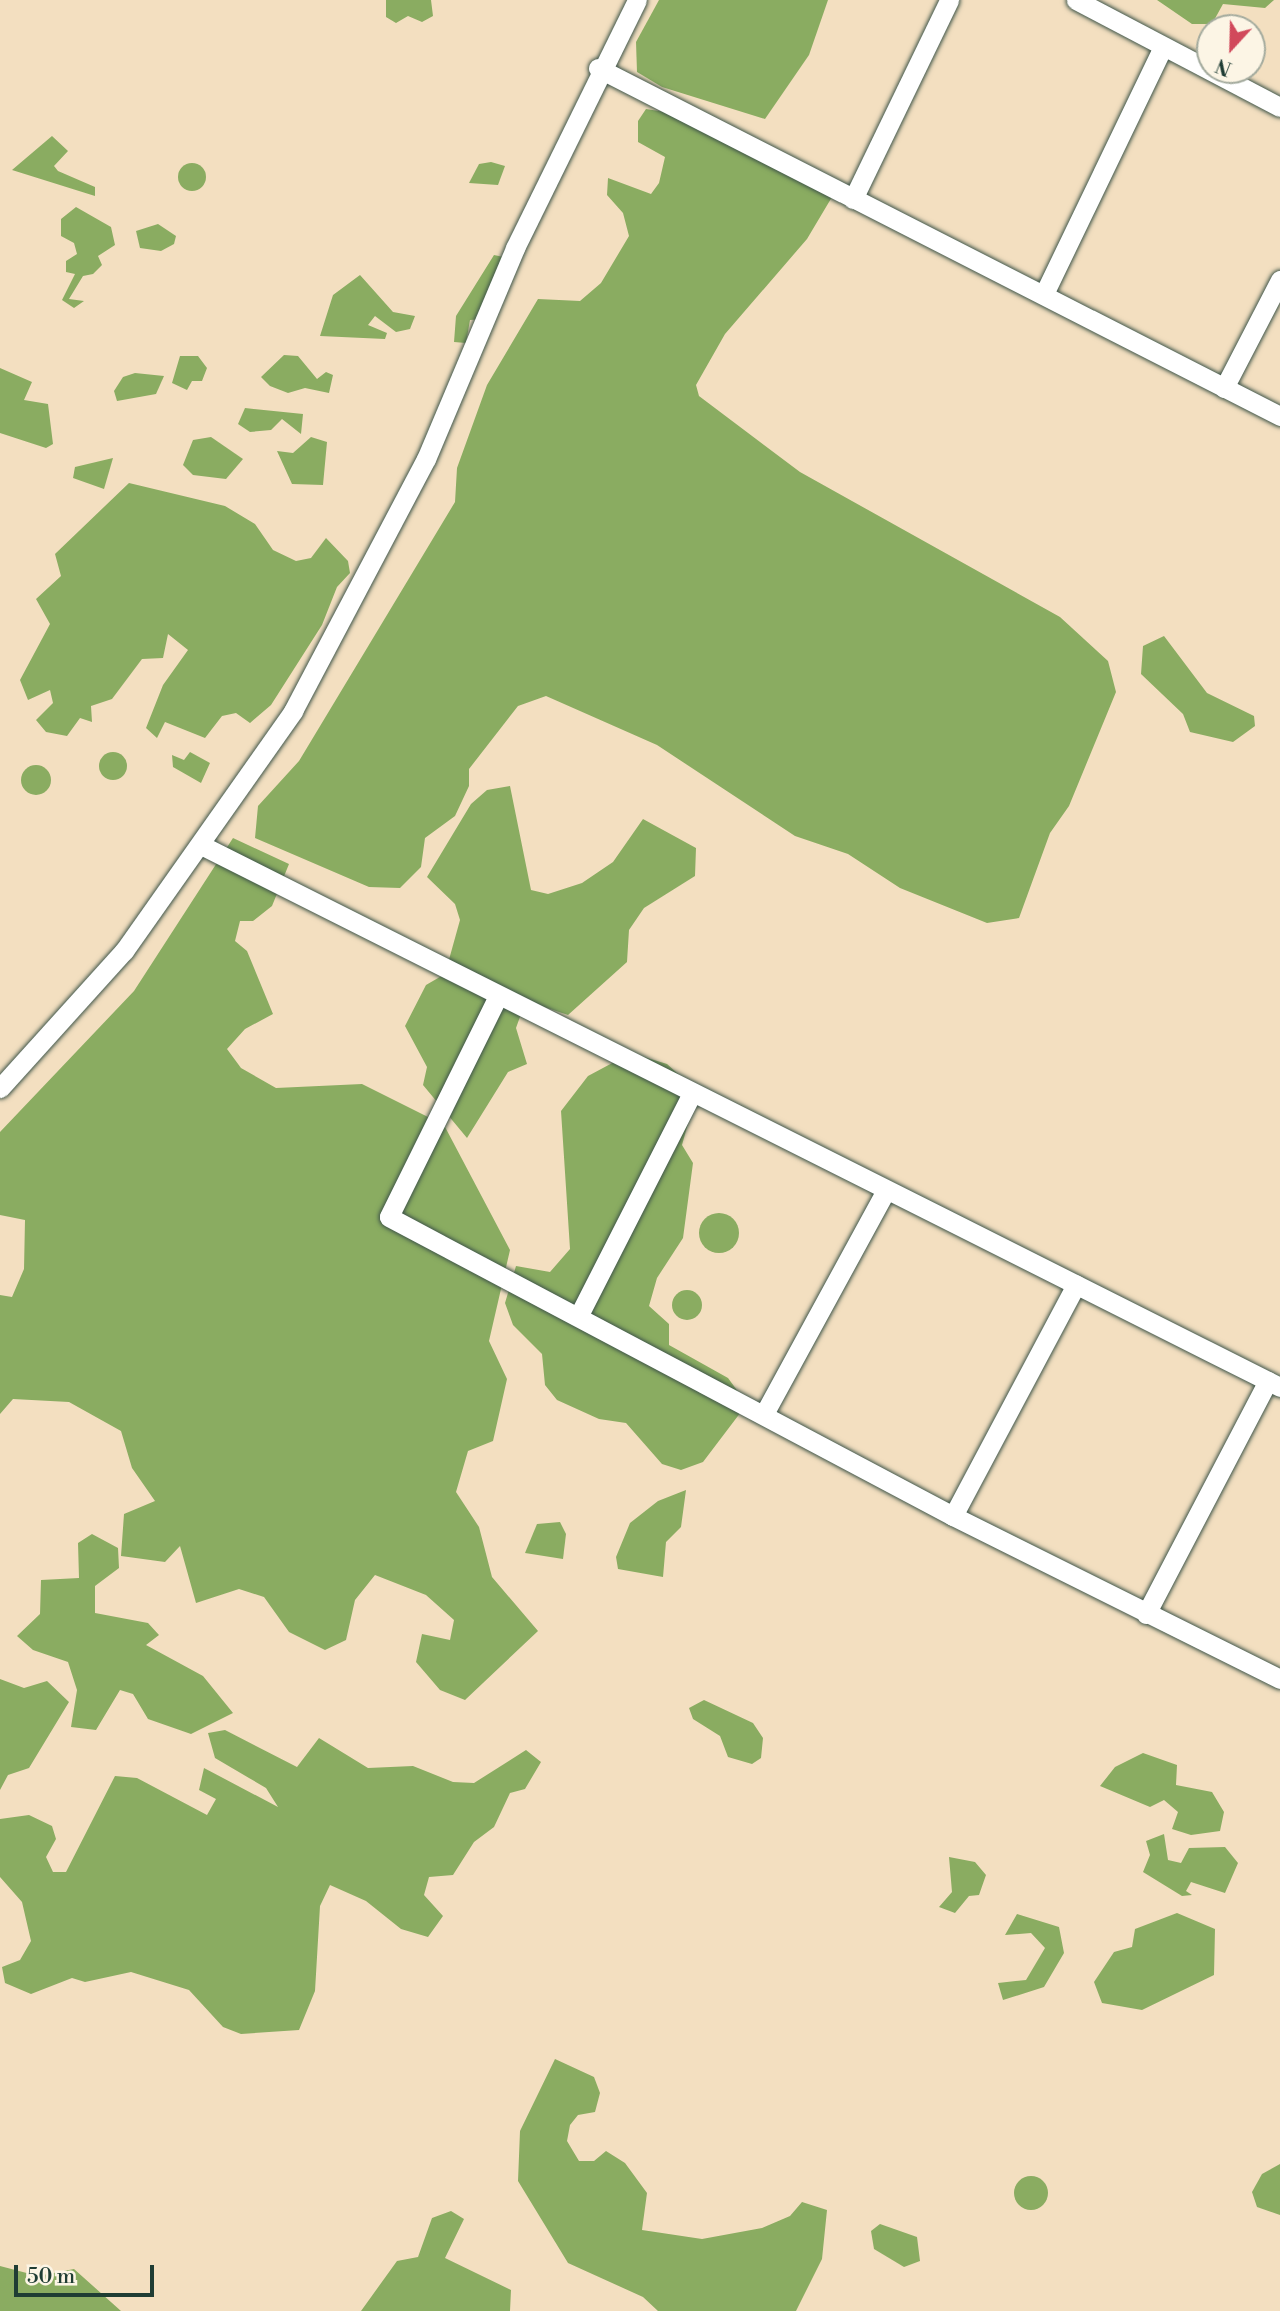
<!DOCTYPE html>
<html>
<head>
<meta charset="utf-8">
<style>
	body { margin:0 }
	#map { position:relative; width:1280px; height:2311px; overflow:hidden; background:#f3dfc0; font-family:"Libre Bodoni",serif }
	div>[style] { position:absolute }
	.forest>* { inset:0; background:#8aac61 }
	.round { border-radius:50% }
	.roads { filter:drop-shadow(0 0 2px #3f5549) drop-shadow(0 0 2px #3f5549) }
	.minor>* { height:19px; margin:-9.5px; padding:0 9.5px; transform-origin:9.5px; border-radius:9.5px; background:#fff }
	span { translate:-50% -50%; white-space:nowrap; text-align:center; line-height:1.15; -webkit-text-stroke:7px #fcf5e5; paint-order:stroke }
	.north { position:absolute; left:1196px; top:14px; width:70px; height:70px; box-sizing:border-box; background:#fcf5e5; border:2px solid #a4ab9e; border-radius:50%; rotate:202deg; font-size:19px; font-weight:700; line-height:28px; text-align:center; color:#1f3d34 }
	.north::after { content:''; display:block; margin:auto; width:24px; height:32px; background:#d1495b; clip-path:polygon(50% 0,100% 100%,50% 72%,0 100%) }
	.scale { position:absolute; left:14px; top:2265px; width:140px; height:32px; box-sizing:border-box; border:4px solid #1f3d34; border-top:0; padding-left:9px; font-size:21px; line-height:24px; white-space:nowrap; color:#1f3d34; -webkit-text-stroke:5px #fcf5e5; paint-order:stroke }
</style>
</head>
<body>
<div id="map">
	<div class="forest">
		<i style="clip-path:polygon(386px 0,431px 0,433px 16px,422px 22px,408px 16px,396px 23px,386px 17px)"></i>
		<i style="clip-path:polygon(659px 0,828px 0,809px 55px,765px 119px,662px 87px,637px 72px,636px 42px)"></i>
		<i style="clip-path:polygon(1157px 0,1274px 0,1265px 8px,1223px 4px,1212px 24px,1192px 24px)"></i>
		<i style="clip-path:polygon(646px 109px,678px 114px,832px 197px,807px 239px,725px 334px,696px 385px,699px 396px,800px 472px,1060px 617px,1108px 661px,1116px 692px,1069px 806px,1050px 833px,1019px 918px,987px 923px,900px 888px,848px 854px,795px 836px,657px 745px,546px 696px,518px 706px,469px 769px,469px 786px,455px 816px,425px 838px,421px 867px,400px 888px,369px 887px,255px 838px,258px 806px,299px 761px,455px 502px,457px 468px,487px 385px,538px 299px,580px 301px,601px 283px,629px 236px,623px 213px,607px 195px,608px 178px,651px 194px,659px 183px,665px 157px,638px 142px,638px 121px)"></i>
		<i style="clip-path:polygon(52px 136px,68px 151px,54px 166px,58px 171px,95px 187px,95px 196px,12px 170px)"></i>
		<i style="clip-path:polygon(491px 162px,505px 166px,498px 185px,469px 183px,479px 164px)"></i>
		<i class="round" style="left:178px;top:163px;width:28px;height:28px"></i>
		<i style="clip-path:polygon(76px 207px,111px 227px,115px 245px,98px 256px,102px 265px,93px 274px,83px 276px,69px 299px,84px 301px,74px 308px,62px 300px,75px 274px,66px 272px,66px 261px,77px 254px,74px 243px,61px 236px,61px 219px)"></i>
		<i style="clip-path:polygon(158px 224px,176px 236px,174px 244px,161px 251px,140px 248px,136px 231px)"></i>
		<i style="clip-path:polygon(494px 255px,508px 258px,485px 319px,470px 320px,466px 343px,454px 342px,456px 316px)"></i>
		<i style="clip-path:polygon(360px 275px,393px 312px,415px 316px,410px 329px,396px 332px,375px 316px,368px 325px,387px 333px,385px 339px,320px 336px,333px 295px)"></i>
		<i style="clip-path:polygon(284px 355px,298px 356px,317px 379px,326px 372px,333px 375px,329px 393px,305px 388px,288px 393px,270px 386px,261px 377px)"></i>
		<i style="clip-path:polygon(180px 356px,198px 356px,207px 368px,202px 381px,192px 381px,187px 390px,172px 383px)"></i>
		<i style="clip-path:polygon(0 368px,32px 382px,24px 400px,48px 404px,53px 444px,46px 448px,0 433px)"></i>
		<i style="clip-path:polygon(135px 373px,164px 376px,156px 394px,117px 401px,114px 391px,123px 377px)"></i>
		<i style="clip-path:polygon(245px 408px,303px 414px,301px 434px,282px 419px,271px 430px,250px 432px,238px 424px)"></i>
		<i style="clip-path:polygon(211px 437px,243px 459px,226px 479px,193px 475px,183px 465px,193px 440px)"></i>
		<i style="clip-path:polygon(311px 437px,327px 442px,323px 485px,292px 484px,277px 451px,293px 453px)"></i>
		<i style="clip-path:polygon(113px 458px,104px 489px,73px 478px,75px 467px)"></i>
		<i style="clip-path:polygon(129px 483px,225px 506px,255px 524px,273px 550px,296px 561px,311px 558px,326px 538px,348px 561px,350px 573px,337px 587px,322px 625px,271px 705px,250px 723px,236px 713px,222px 716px,205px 738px,165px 722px,157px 738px,146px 728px,163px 685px,188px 650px,168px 634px,163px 658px,142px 659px,112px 699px,91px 706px,92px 722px,80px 718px,67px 736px,46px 732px,36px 720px,53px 703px,50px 690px,28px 700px,20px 680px,50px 624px,36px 599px,61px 576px,55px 554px)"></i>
		<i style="clip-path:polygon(1164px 636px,1207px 693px,1254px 716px,1255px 726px,1233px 742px,1190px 732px,1183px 714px,1141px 674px,1143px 646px)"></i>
		<i style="clip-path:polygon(190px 752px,210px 763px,201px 783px,173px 767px,172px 755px,184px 760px)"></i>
		<i class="round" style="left:99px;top:752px;width:28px;height:28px"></i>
		<i class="round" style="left:21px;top:765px;width:30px;height:30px"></i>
		<i style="clip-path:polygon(510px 786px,531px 890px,548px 894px,582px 883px,613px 862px,643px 819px,696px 848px,695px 876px,644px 908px,629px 930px,627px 962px,568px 1015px,535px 1004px,521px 1014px,516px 1028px,527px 1064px,508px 1072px,467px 1138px,423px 1085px,427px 1067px,405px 1026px,426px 985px,445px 974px,460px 920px,455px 904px,427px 877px,471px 804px,487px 790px)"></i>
		<i style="clip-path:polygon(233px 838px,289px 864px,272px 906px,253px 921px,240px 921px,235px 941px,247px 951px,273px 1014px,245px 1029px,227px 1049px,241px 1068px,276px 1088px,362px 1084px,444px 1125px,510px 1250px,489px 1341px,507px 1379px,493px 1441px,468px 1451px,456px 1492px,479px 1527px,492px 1577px,538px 1631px,465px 1700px,440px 1690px,416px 1662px,422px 1634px,450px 1640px,454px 1620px,426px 1595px,375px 1575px,355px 1600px,346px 1640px,325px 1650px,289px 1632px,264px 1597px,239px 1589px,196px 1603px,180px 1546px,165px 1562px,121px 1556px,124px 1514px,155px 1501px,132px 1468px,121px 1431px,69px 1402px,13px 1399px,0 1414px,0 1295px,12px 1297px,24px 1269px,25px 1220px,0 1215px,0 1132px,134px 991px)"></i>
		<i style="clip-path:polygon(631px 1053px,667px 1064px,697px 1091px,682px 1145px,693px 1163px,683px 1238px,657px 1278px,649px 1306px,669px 1324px,669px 1345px,728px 1378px,747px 1404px,703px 1462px,681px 1470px,662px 1464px,626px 1423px,599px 1419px,557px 1400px,545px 1385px,542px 1354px,513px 1325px,505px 1303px,516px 1266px,550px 1272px,570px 1249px,561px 1111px,588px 1076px)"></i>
		<i class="round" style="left:699px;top:1213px;width:40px;height:40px"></i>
		<i class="round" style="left:672px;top:1290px;width:30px;height:30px"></i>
		<i style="clip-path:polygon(686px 1490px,681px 1527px,666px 1542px,663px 1577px,618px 1569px,616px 1557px,630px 1523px,658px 1501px)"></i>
		<i style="clip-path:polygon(560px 1522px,566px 1534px,563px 1559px,525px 1553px,537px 1524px)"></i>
		<i style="clip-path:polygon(92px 1534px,118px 1548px,119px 1568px,95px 1586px,95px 1613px,148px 1623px,159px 1635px,146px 1645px,203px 1676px,233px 1713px,191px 1734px,148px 1719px,133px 1694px,120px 1690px,96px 1730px,71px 1727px,77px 1690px,68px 1662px,33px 1650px,17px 1636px,40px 1614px,41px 1580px,79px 1578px,78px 1543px)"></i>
		<i style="clip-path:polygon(0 1679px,24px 1688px,47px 1681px,69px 1702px,29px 1768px,8px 1775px,0 1790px)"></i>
		<i style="clip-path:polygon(704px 1700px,753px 1723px,763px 1738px,761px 1758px,752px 1764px,728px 1757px,720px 1736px,693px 1719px,689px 1708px)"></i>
		<i style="clip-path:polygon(225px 1730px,297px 1767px,319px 1738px,368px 1768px,413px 1766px,453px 1782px,474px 1783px,526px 1750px,541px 1762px,525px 1789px,510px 1793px,494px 1827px,474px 1842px,453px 1875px,429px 1877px,424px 1895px,443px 1916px,428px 1937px,401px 1929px,366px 1901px,330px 1885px,320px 1906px,315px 1991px,299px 2030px,241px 2034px,223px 2027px,189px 1990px,131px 1972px,85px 1982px,72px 1978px,31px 1994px,5px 1983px,2px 1967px,20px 1960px,31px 1941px,22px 1902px,0 1877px,0 1819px,29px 1815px,52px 1826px,56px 1839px,46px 1857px,53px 1872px,66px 1872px,115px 1776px,137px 1778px,207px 1815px,216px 1799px,199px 1790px,204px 1768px,278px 1807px,266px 1788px,215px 1758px,208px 1733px)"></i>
		<i style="clip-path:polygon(1143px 1753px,1177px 1765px,1176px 1785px,1212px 1792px,1224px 1812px,1220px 1831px,1191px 1835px,1172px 1829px,1178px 1812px,1164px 1800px,1150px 1807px,1100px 1786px,1115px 1767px)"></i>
		<i style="clip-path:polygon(1164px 1834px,1168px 1860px,1181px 1863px,1189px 1848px,1225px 1847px,1238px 1863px,1225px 1893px,1191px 1882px,1186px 1891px,1192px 1895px,1182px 1896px,1143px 1872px,1150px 1855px,1146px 1841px)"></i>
		<i style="clip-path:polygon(949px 1857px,975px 1862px,986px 1875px,979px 1895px,969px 1896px,955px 1913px,939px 1907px,952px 1892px)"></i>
		<i style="clip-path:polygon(1177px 1913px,1215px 1929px,1214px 1975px,1142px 2010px,1102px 2003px,1094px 1982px,1114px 1952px,1132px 1947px,1135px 1929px)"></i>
		<i style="clip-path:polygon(1017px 1914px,1059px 1927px,1064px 1953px,1044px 1987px,1003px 2000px,998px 1983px,1026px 1980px,1045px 1948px,1031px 1933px,1005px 1935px)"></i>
		<i style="clip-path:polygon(555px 2059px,594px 2077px,600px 2093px,595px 2112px,578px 2115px,570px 2125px,567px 2141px,579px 2161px,594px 2161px,606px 2151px,625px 2163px,647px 2193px,642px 2230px,702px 2239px,762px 2228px,790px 2216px,802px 2202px,827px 2210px,822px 2259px,796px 2311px,658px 2311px,643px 2297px,568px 2263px,518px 2181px,520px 2131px)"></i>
		<i style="clip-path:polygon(1280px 2164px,1280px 2215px,1257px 2207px,1252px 2192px,1262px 2174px)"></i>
		<i class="round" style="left:1014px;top:2176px;width:34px;height:34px"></i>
		<i style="clip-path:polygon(451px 2211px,464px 2219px,445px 2258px,511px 2290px,510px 2311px,361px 2311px,397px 2261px,418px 2257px,432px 2218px)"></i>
		<i style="clip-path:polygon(880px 2224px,917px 2237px,920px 2261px,904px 2267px,874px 2249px,871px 2231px)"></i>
		<i style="clip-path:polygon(0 2266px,38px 2276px,74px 2269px,121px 2311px,0 2311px)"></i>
	</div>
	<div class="roads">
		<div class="minor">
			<i style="left:1076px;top:0;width:230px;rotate:27.7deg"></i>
			<i style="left:598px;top:68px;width:766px;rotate:27.03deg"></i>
			<i style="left:853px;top:199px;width:221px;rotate:-64.2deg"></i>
			<i style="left:1044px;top:294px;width:274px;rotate:-64.3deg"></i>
			<i style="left:1224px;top:388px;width:122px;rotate:-62.6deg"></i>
			<i style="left:203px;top:846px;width:1205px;rotate:26.67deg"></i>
			<i style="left:498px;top:996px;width:246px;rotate:116.3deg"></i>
			<i style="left:389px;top:1217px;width:638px;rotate:27.93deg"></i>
			<i style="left:953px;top:1516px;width:365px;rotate:26.5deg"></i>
			<i style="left:0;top:1088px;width:185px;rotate:-47.9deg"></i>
			<i style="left:124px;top:951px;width:294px;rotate:-54.8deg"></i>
			<i style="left:293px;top:711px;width:285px;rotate:-62.2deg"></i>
			<i style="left:426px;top:459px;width:229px;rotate:-67.1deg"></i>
			<i style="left:515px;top:248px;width:276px;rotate:-63.8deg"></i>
			<i style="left:579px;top:1315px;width:249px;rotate:-63deg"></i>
			<i style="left:764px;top:1414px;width:255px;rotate:-61.4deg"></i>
			<i style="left:953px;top:1516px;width:262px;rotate:-62deg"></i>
			<i style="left:1146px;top:1614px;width:263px;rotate:-62.4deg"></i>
		</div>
	</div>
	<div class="north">N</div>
	<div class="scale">50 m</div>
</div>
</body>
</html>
